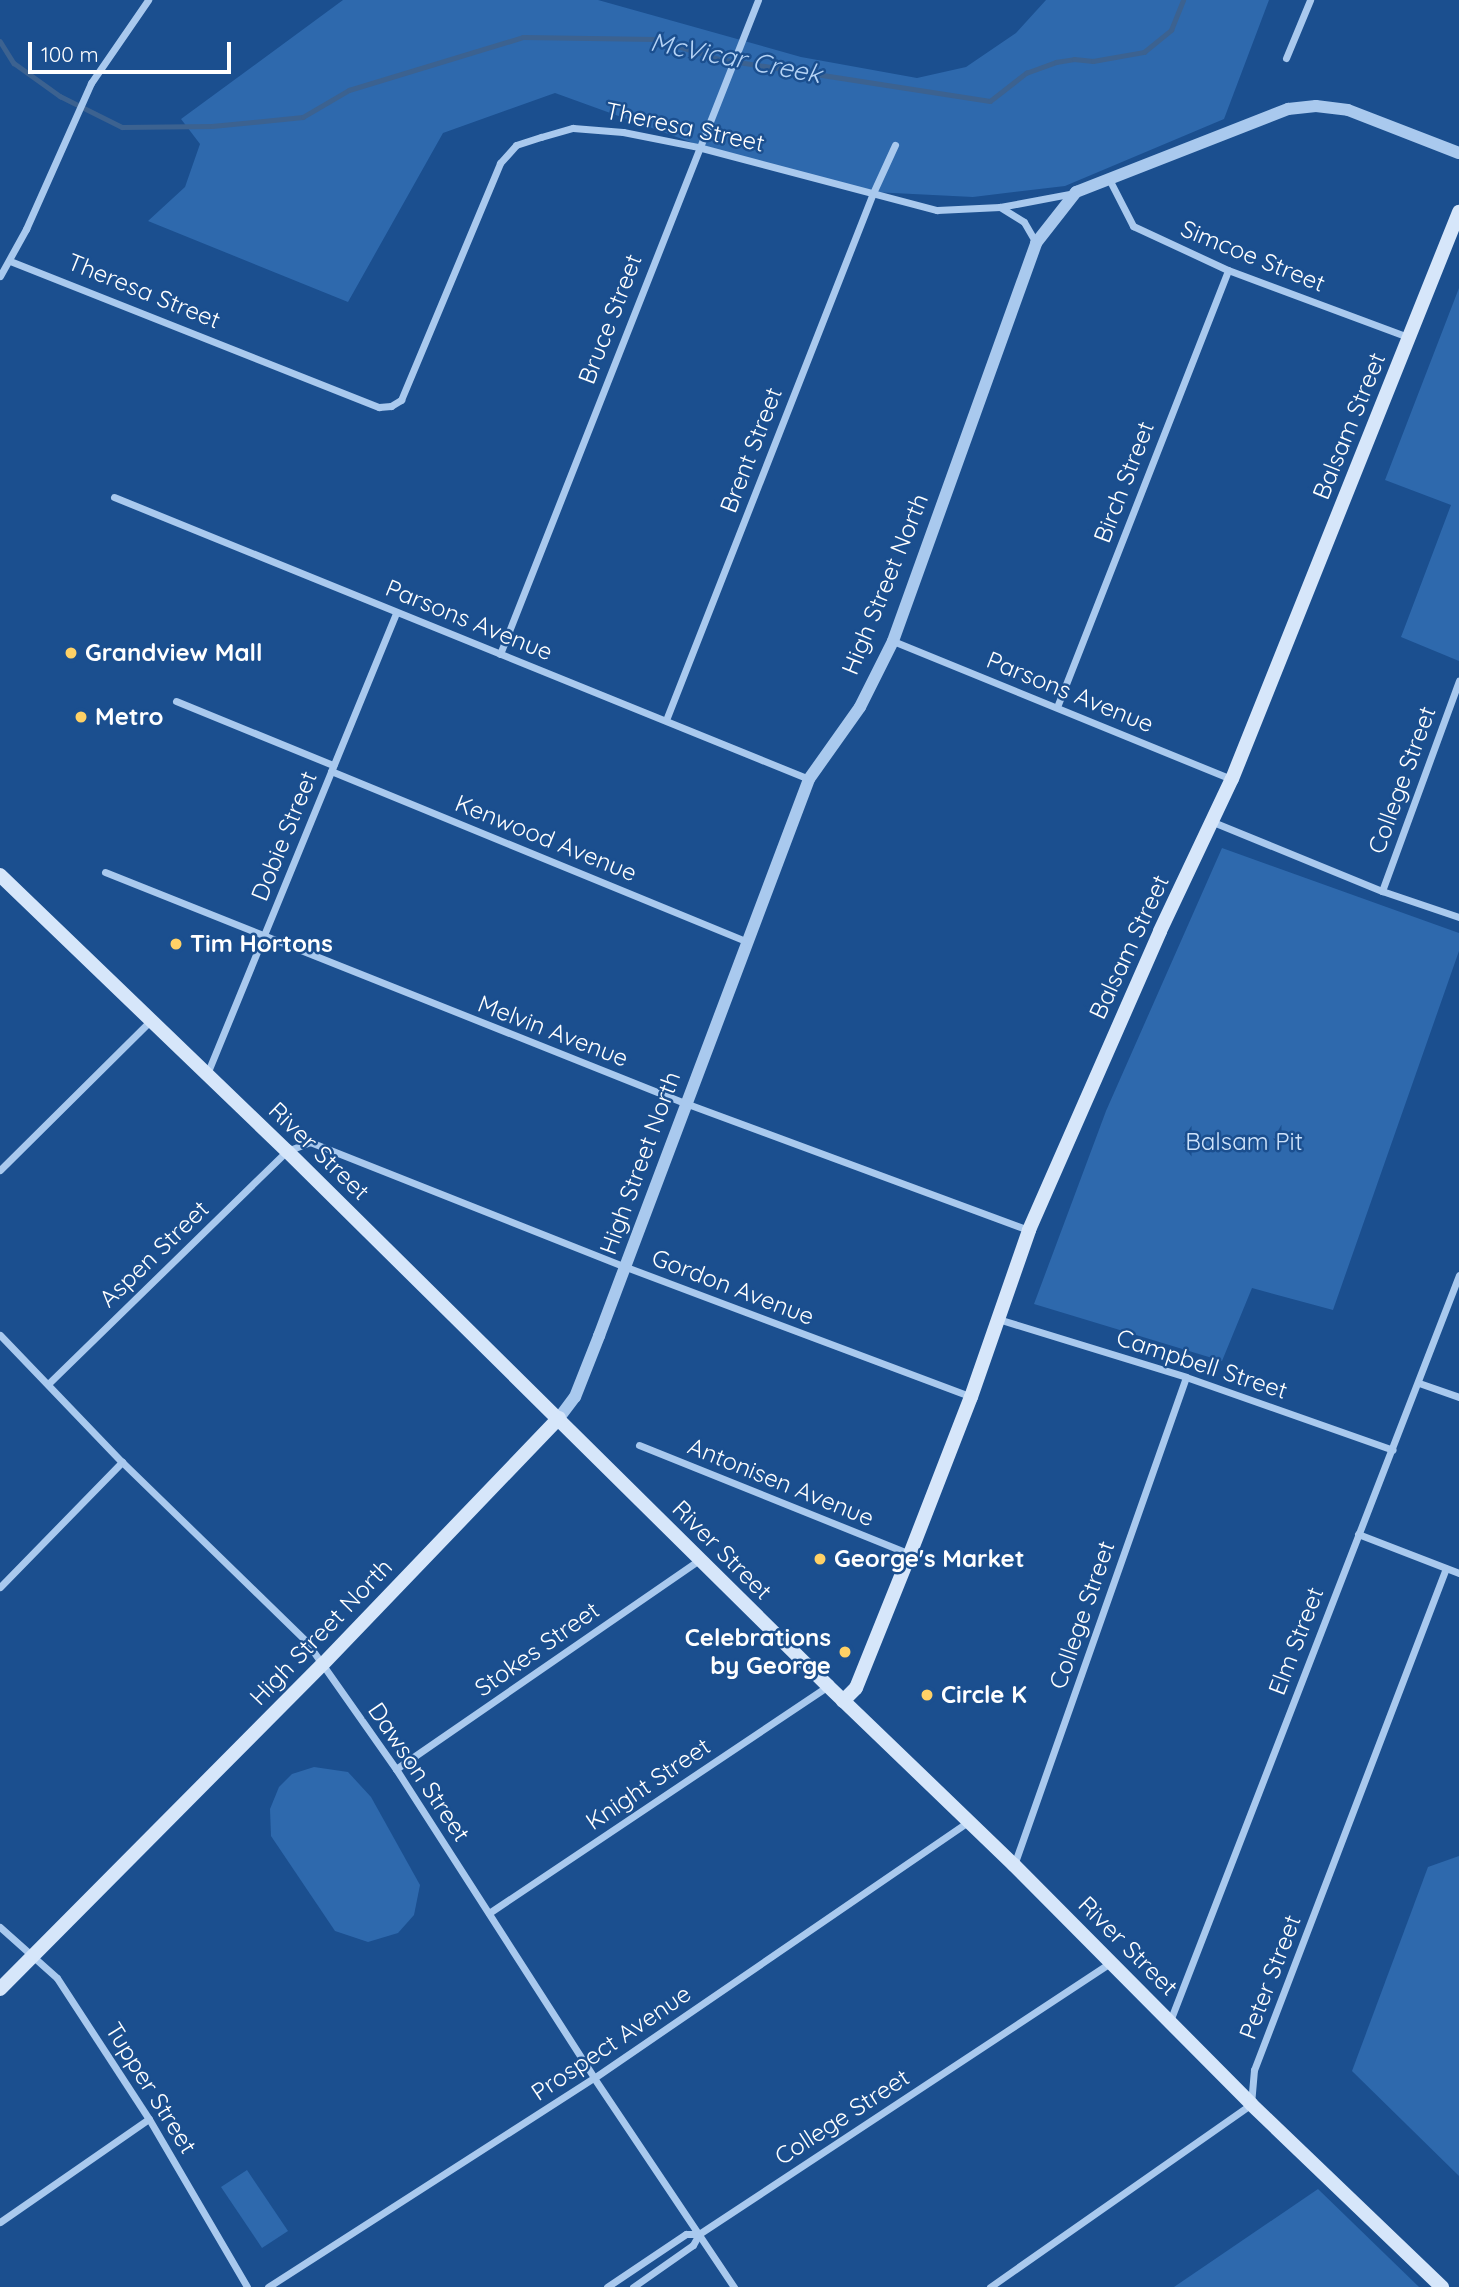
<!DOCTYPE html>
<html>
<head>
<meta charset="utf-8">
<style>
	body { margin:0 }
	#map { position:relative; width:1459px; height:2287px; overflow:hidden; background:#1b4f8f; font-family:Quicksand,sans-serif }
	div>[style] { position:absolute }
	.green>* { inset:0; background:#2e69ad }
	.stream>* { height:4.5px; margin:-2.25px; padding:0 2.25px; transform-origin:2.25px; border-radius:2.25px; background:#3c6290 }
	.minor>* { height:7px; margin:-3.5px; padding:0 3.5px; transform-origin:3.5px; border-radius:3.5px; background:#a9c9ee }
	.tertiary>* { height:12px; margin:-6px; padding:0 6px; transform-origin:6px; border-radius:6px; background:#a9c9ee }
	.secondary>* { height:14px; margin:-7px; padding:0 7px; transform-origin:7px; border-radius:7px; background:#d6e6fa }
	.dots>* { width:19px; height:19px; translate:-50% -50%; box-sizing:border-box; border:4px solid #1b4f8f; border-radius:50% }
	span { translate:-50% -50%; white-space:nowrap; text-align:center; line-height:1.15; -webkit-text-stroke:5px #1b4f8f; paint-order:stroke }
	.street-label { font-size:24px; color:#fff }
	.poi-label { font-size:24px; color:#fff; font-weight:700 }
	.left { translate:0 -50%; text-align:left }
	.right { translate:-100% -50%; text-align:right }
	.park-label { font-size:24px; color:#cfe3fa }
	.water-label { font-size:26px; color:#b5d3f5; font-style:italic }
	.scale { position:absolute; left:28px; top:42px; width:203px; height:32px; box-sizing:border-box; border:4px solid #fff; border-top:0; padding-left:9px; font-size:21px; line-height:24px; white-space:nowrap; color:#fff; -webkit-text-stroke:5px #1b4f8f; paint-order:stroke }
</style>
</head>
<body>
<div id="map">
	<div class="green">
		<i style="clip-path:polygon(343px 0,598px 0,801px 57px,917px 78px,966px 67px,1016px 33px,1046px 0,1269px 0,1224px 119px,1065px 186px,973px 197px,873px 192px,696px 144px,555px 93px,443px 133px,348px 302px,148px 221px,185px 187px,200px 144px,181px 119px)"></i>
		<i style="clip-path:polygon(1459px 288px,1459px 661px,1401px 637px,1451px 505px,1385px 480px)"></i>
		<i style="clip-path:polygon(1222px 848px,1459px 933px,1459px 951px,1333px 1310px,1252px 1288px,1222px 1361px,1034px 1304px,1106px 1111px)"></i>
		<i style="clip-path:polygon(314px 1767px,348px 1772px,371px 1797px,420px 1885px,414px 1915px,398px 1933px,368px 1942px,335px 1931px,271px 1836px,270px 1809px,279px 1787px,292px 1774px)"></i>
		<i style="clip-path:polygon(1459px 1856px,1459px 2176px,1352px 2071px,1428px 1867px)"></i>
		<i style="clip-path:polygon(247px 2170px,288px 2231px,262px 2248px,221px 2187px)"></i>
		<i style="clip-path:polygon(1318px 2189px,1419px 2287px,1174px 2287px)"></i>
	</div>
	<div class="stream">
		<i style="left:0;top:41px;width:26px;rotate:58deg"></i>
		<i style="left:14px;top:63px;width:57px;rotate:35.7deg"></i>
		<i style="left:60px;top:96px;width:69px;rotate:26.6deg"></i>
		<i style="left:122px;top:127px;width:90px;rotate:-0.6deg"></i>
		<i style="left:212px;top:126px;width:91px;rotate:-5.6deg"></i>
		<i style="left:303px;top:117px;width:53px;rotate:-30.4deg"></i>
		<i style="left:349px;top:90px;width:182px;rotate:-16.9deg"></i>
		<i style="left:523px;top:37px;width:132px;rotate:0.9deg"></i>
		<i style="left:655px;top:39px;width:67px;rotate:17.4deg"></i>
		<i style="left:719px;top:59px;width:274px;rotate:8.8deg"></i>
		<i style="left:990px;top:101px;width:46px;rotate:-37.9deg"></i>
		<i style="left:1026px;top:73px;width:32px;rotate:-20deg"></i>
		<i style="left:1056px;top:62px;width:18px;rotate:-9deg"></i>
		<i style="left:1074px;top:59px;width:19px;rotate:6deg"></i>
		<i style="left:1093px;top:61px;width:52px;rotate:-10deg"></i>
		<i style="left:1144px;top:52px;width:35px;rotate:-39deg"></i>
		<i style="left:1171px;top:30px;width:32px;rotate:-68deg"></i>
	</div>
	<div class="minor">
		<i style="left:1286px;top:58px;width:63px;rotate:-67.5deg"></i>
		<i style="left:1109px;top:179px;width:53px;rotate:62.9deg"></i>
		<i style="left:1133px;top:226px;width:105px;rotate:24.9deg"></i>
		<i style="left:1228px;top:270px;width:192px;rotate:20.4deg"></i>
		<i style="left:1000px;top:207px;width:28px;rotate:32deg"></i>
		<i style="left:1024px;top:222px;width:24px;rotate:60deg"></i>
		<i style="left:10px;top:261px;width:397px;rotate:21.6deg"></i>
		<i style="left:379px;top:407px;width:12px;rotate:-5deg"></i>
		<i style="left:391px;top:406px;width:12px;rotate:-31deg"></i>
		<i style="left:401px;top:400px;width:257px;rotate:-67.3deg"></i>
		<i style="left:500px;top:163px;width:24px;rotate:-48deg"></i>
		<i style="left:516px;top:145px;width:26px;rotate:-18deg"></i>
		<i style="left:541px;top:137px;width:33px;rotate:-16deg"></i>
		<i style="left:573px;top:128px;width:50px;rotate:4.6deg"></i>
		<i style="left:623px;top:132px;width:76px;rotate:11.3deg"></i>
		<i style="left:698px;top:147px;width:247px;rotate:14.8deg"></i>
		<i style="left:937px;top:210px;width:63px;rotate:-2.7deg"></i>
		<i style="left:1000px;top:207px;width:75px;rotate:-10.7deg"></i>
		<i style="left:0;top:276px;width:54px;rotate:-61deg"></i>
		<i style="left:26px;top:229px;width:160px;rotate:-66deg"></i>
		<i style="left:91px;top:83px;width:101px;rotate:-55.5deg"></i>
		<i style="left:114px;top:497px;width:750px;rotate:22.09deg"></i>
		<i style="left:893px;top:641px;width:366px;rotate:22.2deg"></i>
		<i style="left:500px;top:654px;width:703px;rotate:-68.47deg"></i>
		<i style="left:176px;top:701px;width:170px;rotate:22.2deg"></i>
		<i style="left:1057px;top:707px;width:469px;rotate:-68.6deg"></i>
		<i style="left:666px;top:720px;width:566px;rotate:-68.56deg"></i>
		<i style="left:873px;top:193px;width:53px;rotate:-65.4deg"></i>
		<i style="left:331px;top:771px;width:451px;rotate:22.3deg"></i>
		<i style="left:1213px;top:822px;width:183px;rotate:22.2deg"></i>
		<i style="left:1382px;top:891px;width:81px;rotate:18.7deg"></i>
		<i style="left:105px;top:872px;width:624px;rotate:21.72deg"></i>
		<i style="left:685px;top:1103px;width:367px;rotate:20.3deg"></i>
		<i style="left:1382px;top:891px;width:224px;rotate:-69.9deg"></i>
		<i style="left:207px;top:1074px;width:498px;rotate:-67.7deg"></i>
		<i style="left:0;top:1170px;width:213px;rotate:-44.8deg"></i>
		<i style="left:998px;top:1319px;width:197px;rotate:17.1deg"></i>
		<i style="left:1186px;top:1377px;width:219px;rotate:19.4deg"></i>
		<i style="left:0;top:1335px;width:176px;rotate:46.2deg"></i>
		<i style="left:122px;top:1462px;width:257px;rotate:44.2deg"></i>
		<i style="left:306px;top:1641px;width:156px;rotate:54.9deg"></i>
		<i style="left:396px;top:1769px;width:367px;rotate:57.3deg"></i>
		<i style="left:594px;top:2078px;width:252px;rotate:56.2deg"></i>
		<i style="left:1419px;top:1383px;width:42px;rotate:19.3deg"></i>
		<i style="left:48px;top:1384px;width:334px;rotate:-44.3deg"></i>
		<i style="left:287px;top:1151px;width:25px;rotate:-21deg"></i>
		<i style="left:310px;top:1142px;width:340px;rotate:21.6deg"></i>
		<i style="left:626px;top:1267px;width:369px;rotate:20.6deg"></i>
		<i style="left:639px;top:1445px;width:292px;rotate:21.9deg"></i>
		<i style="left:1358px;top:1534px;width:108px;rotate:21.1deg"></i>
		<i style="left:0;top:1587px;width:175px;rotate:-45.7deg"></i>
		<i style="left:396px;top:1769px;width:368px;rotate:-34.6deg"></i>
		<i style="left:1014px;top:1865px;width:517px;rotate:-70.58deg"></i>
		<i style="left:489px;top:1913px;width:408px;rotate:-33.8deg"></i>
		<i style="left:0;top:1927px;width:76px;rotate:41.8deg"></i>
		<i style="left:57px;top:1978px;width:168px;rotate:56.9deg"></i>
		<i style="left:149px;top:2119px;width:194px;rotate:59.7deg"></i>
		<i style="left:1170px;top:2021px;width:800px;rotate:-68.82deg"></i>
		<i style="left:0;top:2222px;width:181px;rotate:-34.7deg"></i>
		<i style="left:268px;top:2287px;width:387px;rotate:-32.7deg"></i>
		<i style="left:594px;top:2078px;width:455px;rotate:-34.4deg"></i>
		<i style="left:607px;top:2287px;width:95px;rotate:-33.9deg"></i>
		<i style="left:686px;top:2234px;width:13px"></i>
		<i style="left:633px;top:2287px;width:73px;rotate:-35deg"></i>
		<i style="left:693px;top:2245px;width:13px;rotate:-61deg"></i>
		<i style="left:699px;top:2234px;width:495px;rotate:-33.4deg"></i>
		<i style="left:990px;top:2287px;width:319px;rotate:-35deg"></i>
		<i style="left:1251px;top:2104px;width:34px;rotate:-85deg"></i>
		<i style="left:1254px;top:2070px;width:537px;rotate:-69.07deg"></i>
	</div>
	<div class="tertiary">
		<i style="left:559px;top:1418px;width:26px;rotate:-53deg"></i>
		<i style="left:575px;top:1397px;width:66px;rotate:-68.5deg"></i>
		<i style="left:599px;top:1336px;width:595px;rotate:-69.34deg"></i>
		<i style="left:809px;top:779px;width:88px;rotate:-54.7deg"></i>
		<i style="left:860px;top:707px;width:74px;rotate:-63.4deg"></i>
		<i style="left:893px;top:641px;width:423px;rotate:-70.2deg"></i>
		<i style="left:1036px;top:243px;width:65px;rotate:-51.9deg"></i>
		<i style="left:1076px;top:192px;width:228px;rotate:-21.4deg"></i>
		<i style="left:1288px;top:109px;width:28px;rotate:-6deg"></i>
		<i style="left:1316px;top:106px;width:32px;rotate:7deg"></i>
		<i style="left:1348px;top:110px;width:119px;rotate:21.2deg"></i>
	</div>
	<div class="secondary">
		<i style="left:0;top:875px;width:398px;rotate:43.9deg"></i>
		<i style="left:287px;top:1151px;width:761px;rotate:44.68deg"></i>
		<i style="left:828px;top:1686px;width:258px;rotate:43.9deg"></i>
		<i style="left:1014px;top:1865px;width:337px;rotate:45.2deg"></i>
		<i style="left:1251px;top:2104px;width:265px;rotate:43.8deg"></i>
		<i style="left:843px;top:1701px;width:18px;rotate:-45deg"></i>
		<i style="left:856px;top:1688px;width:144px;rotate:-68.1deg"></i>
		<i style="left:910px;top:1554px;width:168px;rotate:-68.8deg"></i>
		<i style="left:971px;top:1397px;width:177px;rotate:-70.8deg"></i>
		<i style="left:1029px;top:1230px;width:326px;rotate:-66.3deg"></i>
		<i style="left:1160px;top:931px;width:168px;rotate:-64.7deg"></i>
		<i style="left:1232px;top:779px;width:611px;rotate:-68.18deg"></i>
		<i style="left:0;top:1989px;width:458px;rotate:-45.2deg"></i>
		<i style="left:323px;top:1664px;width:341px;rotate:-46.2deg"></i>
	</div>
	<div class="dots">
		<i style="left:71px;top:653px;background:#ffd166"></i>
		<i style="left:81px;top:717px;background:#ffd166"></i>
		<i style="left:176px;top:944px;background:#ffd166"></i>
		<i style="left:820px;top:1559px;background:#ffd166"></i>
		<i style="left:845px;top:1652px;background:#ffd166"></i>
		<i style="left:927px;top:1695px;background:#ffd166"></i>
	</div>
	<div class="street-label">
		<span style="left:685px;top:127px;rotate:12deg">Theresa Street</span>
		<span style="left:1253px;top:256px;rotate:22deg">Simcoe Street</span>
		<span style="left:144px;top:291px;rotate:22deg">Theresa Street</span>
		<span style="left:610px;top:319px;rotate:-69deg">Bruce Street</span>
		<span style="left:1349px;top:426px;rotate:-68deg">Balsam Street</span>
		<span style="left:751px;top:450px;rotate:-69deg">Brent Street</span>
		<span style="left:1124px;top:482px;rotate:-69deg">Birch Street</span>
		<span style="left:885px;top:584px;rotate:-68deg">High Street North</span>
		<span style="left:469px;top:620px;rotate:22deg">Parsons Avenue</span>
		<span style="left:1070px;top:692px;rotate:22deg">Parsons Avenue</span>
		<span style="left:1402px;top:780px;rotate:-70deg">College Street</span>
		<span style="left:284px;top:836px;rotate:-68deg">Dobie Street</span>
		<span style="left:546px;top:838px;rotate:22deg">Kenwood Avenue</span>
		<span style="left:1129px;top:947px;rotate:-65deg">Balsam Street</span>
		<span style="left:553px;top:1031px;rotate:21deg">Melvin Avenue</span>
		<span style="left:319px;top:1151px;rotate:44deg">River Street</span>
		<span style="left:640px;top:1163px;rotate:-70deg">High Street North</span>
		<span style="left:154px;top:1254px;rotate:-44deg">Aspen Street</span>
		<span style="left:733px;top:1287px;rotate:21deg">Gordon Avenue</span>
		<span style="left:1202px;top:1364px;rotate:18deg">Campbell Street</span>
		<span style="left:781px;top:1482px;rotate:22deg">Antonisen Avenue</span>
		<span style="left:722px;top:1550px;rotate:45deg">River Street</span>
		<span style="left:1082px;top:1615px;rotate:-71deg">College Street</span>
		<span style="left:321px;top:1632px;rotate:-46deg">High Street North</span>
		<span style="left:1296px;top:1641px;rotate:-69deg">Elm Street</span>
		<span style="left:537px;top:1649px;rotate:-35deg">Stokes Street</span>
		<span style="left:419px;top:1772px;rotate:56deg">Dawson Street</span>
		<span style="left:648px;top:1784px;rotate:-34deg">Knight Street</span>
		<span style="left:1128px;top:1946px;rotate:45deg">River Street</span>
		<span style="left:1270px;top:1977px;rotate:-69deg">Peter Street</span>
		<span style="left:611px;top:2043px;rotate:-34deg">Prospect Avenue</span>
		<span style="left:151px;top:2088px;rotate:58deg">Tupper Street</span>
		<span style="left:842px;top:2117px;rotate:-33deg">College Street</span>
	</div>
	<div class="poi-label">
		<span class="left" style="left:85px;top:653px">Grandview Mall</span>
		<span class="left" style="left:95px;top:717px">Metro</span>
		<span class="left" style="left:190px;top:944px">Tim Hortons</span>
		<span class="left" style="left:834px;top:1559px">George's Market</span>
		<span class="right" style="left:831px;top:1652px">Celebrations<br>by George</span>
		<span class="left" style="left:941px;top:1695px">Circle K</span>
	</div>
	<div class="park-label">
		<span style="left:1244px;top:1142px">Balsam Pit</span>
	</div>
	<div class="water-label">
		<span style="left:736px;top:58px;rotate:11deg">McVicar Creek</span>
	</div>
	<div class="scale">100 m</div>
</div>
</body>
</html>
